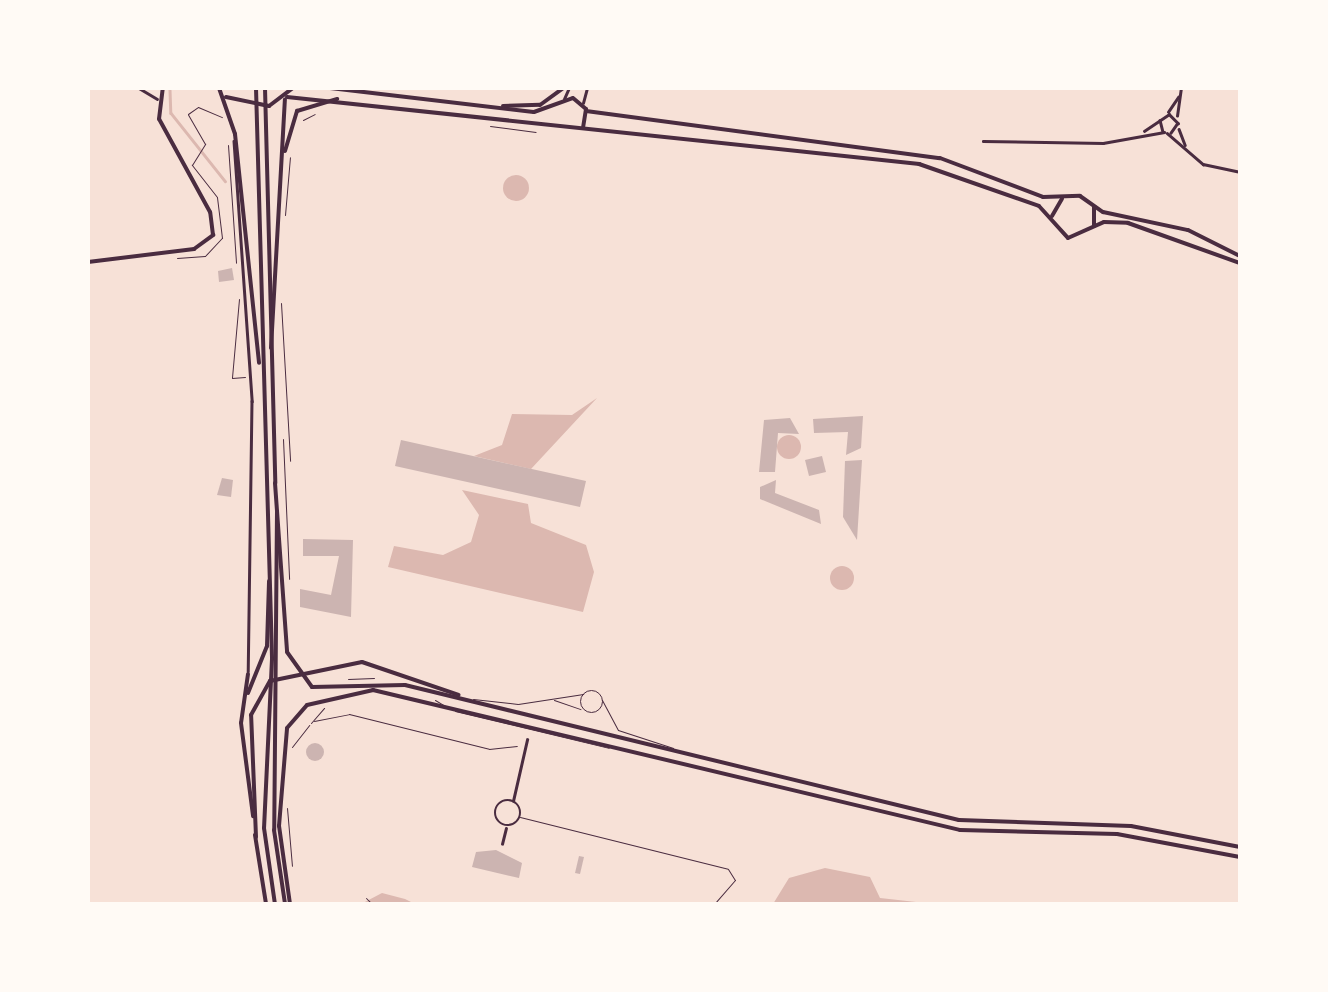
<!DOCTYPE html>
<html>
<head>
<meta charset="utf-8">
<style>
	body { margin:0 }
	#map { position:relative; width:1328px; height:992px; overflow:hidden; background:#f7e1d7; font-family:"PT Serif",serif }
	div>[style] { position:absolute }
	.water>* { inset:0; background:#dcb8b0 }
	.round { border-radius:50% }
	.stream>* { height:2.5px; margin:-1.25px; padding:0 1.25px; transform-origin:1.25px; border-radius:1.25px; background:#dcb8b0 }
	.building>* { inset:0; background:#ccb4b1 }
	.path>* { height:1px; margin:-0.5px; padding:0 0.5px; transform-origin:0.5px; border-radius:0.5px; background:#4a2c40 }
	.service>* { height:1px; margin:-0.5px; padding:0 0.5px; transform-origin:0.5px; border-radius:0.5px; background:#4a2c40 }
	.service>.ring { margin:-0.5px; padding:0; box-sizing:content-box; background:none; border:1px solid #4a2c40; border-radius:50% }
	.pedestrian>* { height:2.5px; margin:-1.25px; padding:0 1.25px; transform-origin:1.25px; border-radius:1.25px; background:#4a2c40 }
	.pedestrian>.ring { margin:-1.25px; padding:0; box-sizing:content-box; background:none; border:2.5px solid #4a2c40; border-radius:50% }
	.minor>* { height:2.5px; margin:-1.25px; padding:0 1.25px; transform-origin:1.25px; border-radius:1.25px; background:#4a2c40 }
	.secondary>* { height:4px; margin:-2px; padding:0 2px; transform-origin:2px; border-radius:2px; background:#4a2c40 }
	.trunk>* { height:4px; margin:-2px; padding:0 2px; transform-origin:2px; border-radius:2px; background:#4a2c40 }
	span { translate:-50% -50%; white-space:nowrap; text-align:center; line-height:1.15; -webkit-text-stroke:8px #fffaf5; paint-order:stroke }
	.frame { position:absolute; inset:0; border:90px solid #fffaf5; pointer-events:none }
</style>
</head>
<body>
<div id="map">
	<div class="water">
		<i class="round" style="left:503px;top:175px;width:26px;height:26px"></i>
		<i style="clip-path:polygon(597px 398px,531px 469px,474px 456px,502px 445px,512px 414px,572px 415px)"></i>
		<i class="round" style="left:777px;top:435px;width:24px;height:24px"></i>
		<i style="clip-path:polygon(462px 490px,528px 504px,531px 523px,586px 545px,594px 572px,583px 612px,388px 567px,394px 546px,443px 555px,471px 542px,479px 515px)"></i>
		<i class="round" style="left:830px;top:566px;width:24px;height:24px"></i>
		<i style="clip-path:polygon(825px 868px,870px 877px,880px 898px,934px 904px,773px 904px,789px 878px)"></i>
		<i style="clip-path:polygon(382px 893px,405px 899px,415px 904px,361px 904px)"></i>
	</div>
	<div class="stream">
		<i style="left:170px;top:90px;width:23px;rotate:88deg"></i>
		<i style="left:171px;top:113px;width:87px;rotate:51.5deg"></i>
	</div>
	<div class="building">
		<i style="clip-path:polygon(232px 268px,234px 280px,219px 282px,218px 271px)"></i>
		<i style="clip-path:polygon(863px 416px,861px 448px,846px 455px,848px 432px,814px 433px,813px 419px)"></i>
		<i style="clip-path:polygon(764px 420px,790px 418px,799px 434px,778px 433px,775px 472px,759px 472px)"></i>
		<i style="clip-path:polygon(401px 440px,586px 481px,580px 507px,395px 466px)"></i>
		<i style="clip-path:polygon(822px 456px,826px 472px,809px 476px,805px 460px)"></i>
		<i style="clip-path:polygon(862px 460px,857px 540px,843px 517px,845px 461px)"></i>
		<i style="clip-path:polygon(222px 478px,233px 480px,231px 497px,217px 495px)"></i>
		<i style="clip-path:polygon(776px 480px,775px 493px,819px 510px,821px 524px,760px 499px,760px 487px)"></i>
		<i style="clip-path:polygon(303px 539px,353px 540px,351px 617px,300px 607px,300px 589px,331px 595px,339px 556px,303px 556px)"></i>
		<i class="round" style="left:306px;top:743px;width:18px;height:18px"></i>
		<i style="clip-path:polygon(496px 850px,522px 863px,519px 878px,472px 867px,476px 852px)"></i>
		<i style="clip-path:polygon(579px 856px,584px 857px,580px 874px,575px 873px)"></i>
	</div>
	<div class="path">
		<i style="left:303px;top:120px;width:13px;rotate:-27deg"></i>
		<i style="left:490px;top:126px;width:46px;rotate:7.4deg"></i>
		<i style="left:228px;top:145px;width:118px;rotate:86.1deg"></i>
		<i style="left:285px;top:215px;width:58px;rotate:-85.1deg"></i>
		<i style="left:177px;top:258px;width:28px;rotate:-4deg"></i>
		<i style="left:205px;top:256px;width:25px;rotate:-47deg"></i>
		<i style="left:222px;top:238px;width:41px;rotate:-97deg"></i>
		<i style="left:217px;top:197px;width:41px;rotate:-128deg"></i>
		<i style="left:192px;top:165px;width:25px;rotate:-58deg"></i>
		<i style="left:205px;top:144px;width:34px;rotate:-120deg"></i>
		<i style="left:188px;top:114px;width:12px;rotate:-35deg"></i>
		<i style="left:198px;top:107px;width:26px;rotate:23deg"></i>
		<i style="left:239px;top:299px;width:79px;rotate:95.1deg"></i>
		<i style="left:232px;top:378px;width:13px;rotate:-4deg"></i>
		<i style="left:281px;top:303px;width:158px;rotate:86.7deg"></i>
		<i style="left:283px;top:439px;width:140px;rotate:87.5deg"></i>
		<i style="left:348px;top:679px;width:26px;rotate:-2deg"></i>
		<i style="left:314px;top:721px;width:36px;rotate:-11deg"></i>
		<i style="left:349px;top:714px;width:144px;rotate:14deg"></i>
		<i style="left:489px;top:749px;width:28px;rotate:-6deg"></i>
		<i style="left:311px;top:723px;width:20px;rotate:-49deg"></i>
		<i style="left:292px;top:747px;width:28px;rotate:-52deg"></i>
		<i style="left:287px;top:808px;width:58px;rotate:85.1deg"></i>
		<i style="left:520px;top:817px;width:214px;rotate:14deg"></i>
		<i style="left:728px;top:869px;width:13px;rotate:58deg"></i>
		<i style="left:735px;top:880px;width:32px;rotate:131deg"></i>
		<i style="left:366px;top:898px;width:8px;rotate:45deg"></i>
	</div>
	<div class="service">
		<i class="ring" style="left:580px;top:690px;width:21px;height:21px"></i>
		<i style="left:473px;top:699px;width:45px;rotate:6.3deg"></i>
		<i style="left:518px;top:704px;width:66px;rotate:-8.7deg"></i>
		<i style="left:435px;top:700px;width:12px;rotate:31deg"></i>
		<i style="left:554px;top:700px;width:28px;rotate:19deg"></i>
		<i style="left:602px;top:700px;width:34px;rotate:62deg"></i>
		<i style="left:618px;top:730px;width:58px;rotate:18.1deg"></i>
		<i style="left:455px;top:711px;width:158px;rotate:13.5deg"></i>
	</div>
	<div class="pedestrian">
		<i class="ring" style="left:495px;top:800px;width:23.5px;height:23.5px"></i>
		<i style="left:513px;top:801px;width:63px;rotate:-77.1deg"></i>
		<i style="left:502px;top:844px;width:16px;rotate:-76deg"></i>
	</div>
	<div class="minor">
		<i style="left:139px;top:88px;width:21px;rotate:31deg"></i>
		<i style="left:564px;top:99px;width:12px;rotate:-66deg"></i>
		<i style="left:583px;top:103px;width:16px;rotate:-75deg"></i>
		<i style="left:1168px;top:112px;width:18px;rotate:-56deg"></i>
		<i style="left:1177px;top:116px;width:28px;rotate:-82deg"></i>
		<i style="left:1160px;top:120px;width:12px;rotate:76deg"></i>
		<i style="left:1179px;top:129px;width:17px;rotate:69deg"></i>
		<i style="left:1144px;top:131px;width:30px;rotate:-34deg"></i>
		<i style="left:1169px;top:114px;width:13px;rotate:45deg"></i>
		<i style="left:1178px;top:123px;width:12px;rotate:125deg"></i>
		<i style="left:1167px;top:133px;width:48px;rotate:40.7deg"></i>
		<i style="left:1203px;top:164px;width:38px;rotate:12deg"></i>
		<i style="left:234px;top:141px;width:261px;rotate:86deg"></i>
		<i style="left:252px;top:401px;width:270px;rotate:90.8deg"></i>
		<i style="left:983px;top:141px;width:120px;rotate:1deg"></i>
		<i style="left:1103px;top:143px;width:62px;rotate:-10.2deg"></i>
	</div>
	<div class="secondary">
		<i style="left:219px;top:88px;width:49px;rotate:70.8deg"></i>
		<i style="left:330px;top:88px;width:205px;rotate:6.7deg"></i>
		<i style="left:534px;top:112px;width:41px;rotate:-19.7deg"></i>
		<i style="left:573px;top:98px;width:17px;rotate:40deg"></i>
		<i style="left:586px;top:109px;width:18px;rotate:99deg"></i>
		<i style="left:226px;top:97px;width:44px;rotate:11.8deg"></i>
		<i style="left:269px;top:106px;width:30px;rotate:-37deg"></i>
		<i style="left:287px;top:97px;width:636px;rotate:6.05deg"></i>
		<i style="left:919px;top:164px;width:127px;rotate:19.3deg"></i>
		<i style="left:1039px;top:206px;width:43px;rotate:47.8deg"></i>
		<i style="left:1068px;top:238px;width:39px;rotate:-24deg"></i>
		<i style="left:1104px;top:222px;width:24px;rotate:2deg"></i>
		<i style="left:1128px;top:223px;width:119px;rotate:19.7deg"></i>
		<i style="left:503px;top:106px;width:37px;rotate:-2deg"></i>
		<i style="left:540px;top:105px;width:29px;rotate:-36deg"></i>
		<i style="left:586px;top:111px;width:357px;rotate:7.6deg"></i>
		<i style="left:940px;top:158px;width:110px;rotate:20.7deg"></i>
		<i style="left:1043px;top:197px;width:37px;rotate:-2deg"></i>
		<i style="left:1080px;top:196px;width:28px;rotate:35deg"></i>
		<i style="left:1103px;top:212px;width:87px;rotate:12deg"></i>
		<i style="left:1188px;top:230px;width:58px;rotate:26.6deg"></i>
		<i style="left:1094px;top:207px;width:19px;rotate:90deg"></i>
		<i style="left:1052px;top:216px;width:20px;rotate:-60deg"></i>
		<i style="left:88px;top:262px;width:107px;rotate:-7deg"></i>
		<i style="left:194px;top:249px;width:24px;rotate:-36deg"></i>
		<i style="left:213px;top:235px;width:23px;rotate:-97deg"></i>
		<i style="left:210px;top:212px;width:106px;rotate:-118.7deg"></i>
		<i style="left:159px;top:119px;width:31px;rotate:-83deg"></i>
	</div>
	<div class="trunk">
		<i style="left:256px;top:88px;width:571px;rotate:88.39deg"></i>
		<i style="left:272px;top:659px;width:169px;rotate:92.7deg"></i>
		<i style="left:264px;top:828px;width:77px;rotate:81.8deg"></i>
		<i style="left:265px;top:88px;width:395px;rotate:88.5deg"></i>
		<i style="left:235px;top:134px;width:230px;rotate:84deg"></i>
		<i style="left:285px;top:151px;width:42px;rotate:-73.3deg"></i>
		<i style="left:297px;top:111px;width:42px;rotate:-16.7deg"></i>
		<i style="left:271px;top:348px;width:249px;rotate:-86.8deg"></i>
		<i style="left:275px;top:483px;width:169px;rotate:85.9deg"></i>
		<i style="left:287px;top:652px;width:43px;rotate:54.5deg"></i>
		<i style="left:312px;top:687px;width:93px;rotate:-1.2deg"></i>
		<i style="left:405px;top:685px;width:570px;rotate:13.7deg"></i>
		<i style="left:959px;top:820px;width:172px;rotate:2deg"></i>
		<i style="left:1131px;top:826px;width:111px;rotate:10.9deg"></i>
		<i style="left:277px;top:512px;width:318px;rotate:90.5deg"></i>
		<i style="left:274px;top:830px;width:75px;rotate:81.5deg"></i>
		<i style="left:248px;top:674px;width:49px;rotate:98.1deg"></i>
		<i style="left:241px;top:723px;width:94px;rotate:82.6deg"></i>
		<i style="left:248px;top:693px;width:51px;rotate:-68deg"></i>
		<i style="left:267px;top:646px;width:65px;rotate:-88.2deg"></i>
		<i style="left:255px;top:835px;width:70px;rotate:80.9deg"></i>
		<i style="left:256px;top:837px;width:122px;rotate:-92.3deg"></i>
		<i style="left:251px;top:715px;width:39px;rotate:-61deg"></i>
		<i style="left:270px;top:681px;width:94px;rotate:-11.7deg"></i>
		<i style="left:362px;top:662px;width:102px;rotate:18.8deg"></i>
		<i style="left:290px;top:904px;width:79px;rotate:-98deg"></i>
		<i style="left:279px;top:826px;width:98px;rotate:-85.3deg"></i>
		<i style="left:287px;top:728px;width:30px;rotate:-49deg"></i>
		<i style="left:307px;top:705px;width:68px;rotate:-12.8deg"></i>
		<i style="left:373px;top:690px;width:603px;rotate:13.41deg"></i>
		<i style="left:960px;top:830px;width:157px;rotate:1.5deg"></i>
		<i style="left:1117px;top:834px;width:125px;rotate:10.6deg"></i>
	</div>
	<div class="frame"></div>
</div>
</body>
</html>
